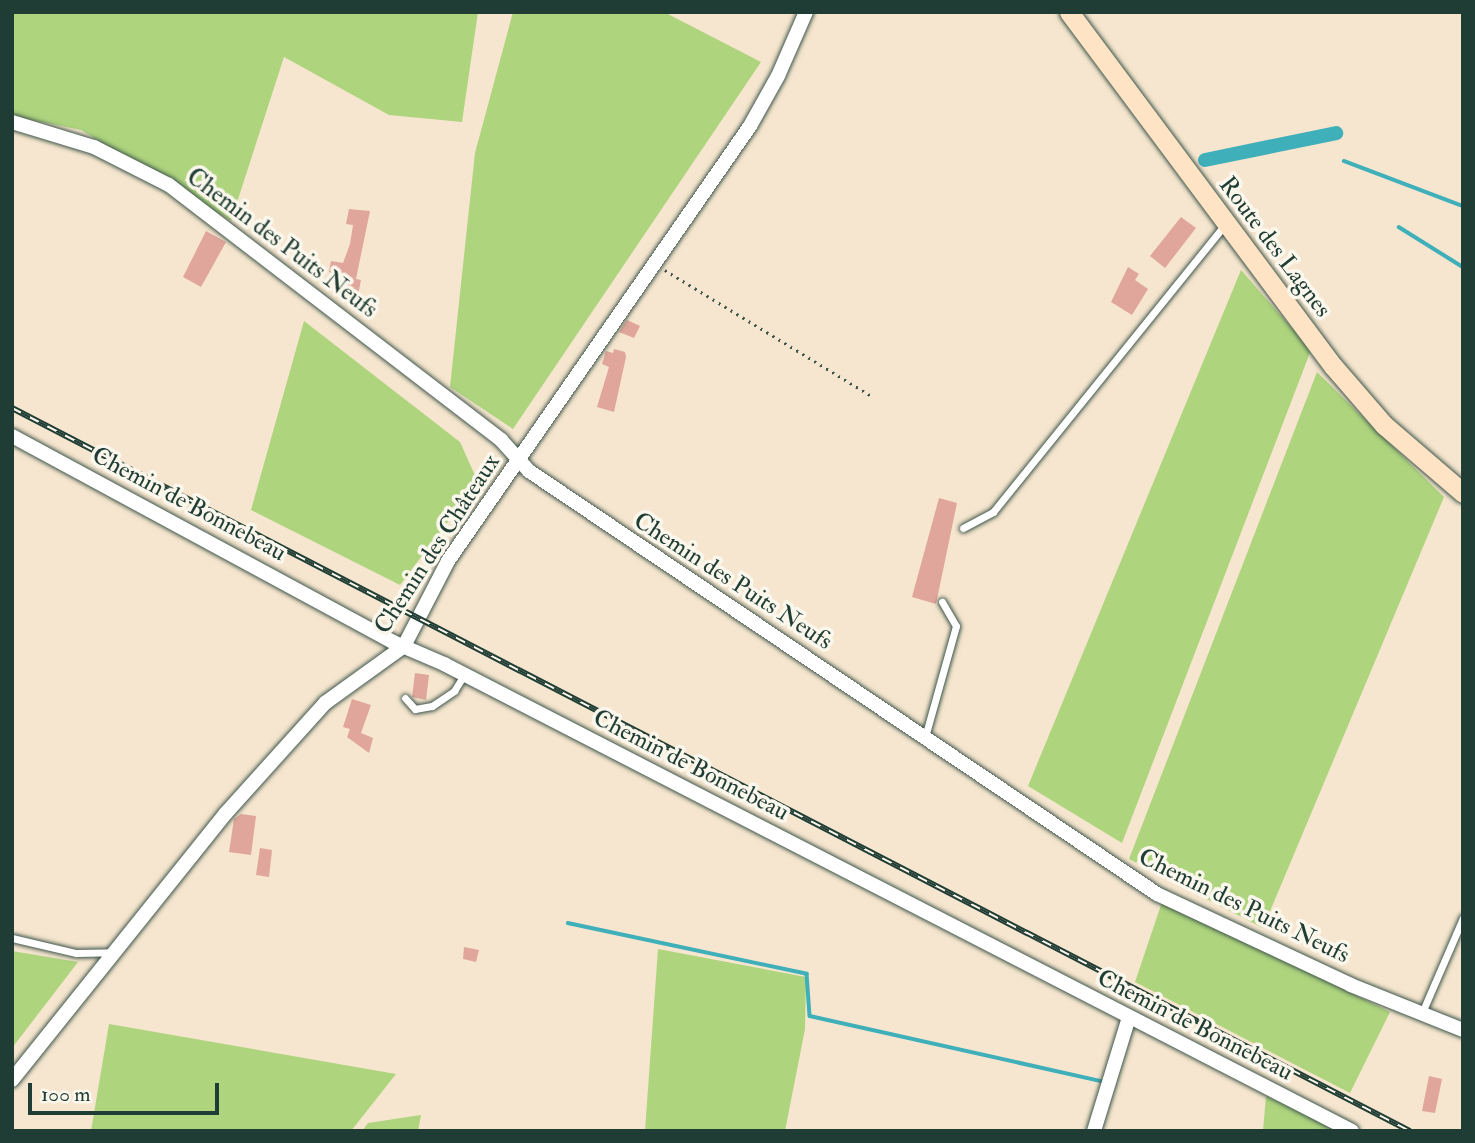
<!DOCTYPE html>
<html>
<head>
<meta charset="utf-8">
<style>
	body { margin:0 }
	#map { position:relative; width:1475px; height:1143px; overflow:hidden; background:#f6e6cf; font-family:"IM FELL Double Pica",serif }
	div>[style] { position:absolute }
	.green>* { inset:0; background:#aed47e }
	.stream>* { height:3.5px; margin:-1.75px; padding:0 1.75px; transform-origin:1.75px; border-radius:1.75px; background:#3fafb9 }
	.canal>* { height:14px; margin:-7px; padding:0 7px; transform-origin:7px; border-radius:7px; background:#3fafb9 }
	.building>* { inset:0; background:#e0a69b }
	.path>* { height:2.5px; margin-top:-1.25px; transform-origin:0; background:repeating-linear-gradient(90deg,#3f564b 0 2px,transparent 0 7px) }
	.roads { filter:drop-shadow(0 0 2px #3f564b) drop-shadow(0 0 2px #3f564b) }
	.lane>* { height:7px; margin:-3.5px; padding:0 3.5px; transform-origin:3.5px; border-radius:3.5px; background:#fff }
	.street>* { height:14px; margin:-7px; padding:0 7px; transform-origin:7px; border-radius:7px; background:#fff }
	.secondary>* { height:19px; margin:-9.5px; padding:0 9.5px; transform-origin:9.5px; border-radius:9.5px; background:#fee4c5 }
	.rail>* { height:6px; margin-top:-3px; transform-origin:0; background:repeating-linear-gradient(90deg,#fbf7ec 0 10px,#1f3d34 0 20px); box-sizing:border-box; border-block:2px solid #1f3d34 }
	span { translate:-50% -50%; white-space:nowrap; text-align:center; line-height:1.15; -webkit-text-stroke:7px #fbf7ec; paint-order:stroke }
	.street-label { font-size:24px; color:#1f3d34 }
	.frame { position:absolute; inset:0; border:14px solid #1f3d34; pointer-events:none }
	.scale { position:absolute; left:28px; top:1083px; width:191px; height:32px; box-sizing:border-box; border:4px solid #1f3d34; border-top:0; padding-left:9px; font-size:21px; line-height:24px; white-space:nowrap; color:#1f3d34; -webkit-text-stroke:5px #fbf7ec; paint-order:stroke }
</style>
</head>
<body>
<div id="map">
	<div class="green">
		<i style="clip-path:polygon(12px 12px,478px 12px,462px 122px,389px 115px,284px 57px,231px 221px,81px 130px,12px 116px)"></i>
		<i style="clip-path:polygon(513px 12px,664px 12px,761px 62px,513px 429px,450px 387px,475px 153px)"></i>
		<i style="clip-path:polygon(1241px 270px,1311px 350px,1122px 843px,1028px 786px)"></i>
		<i style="clip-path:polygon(304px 321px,460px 442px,478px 482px,400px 585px,251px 510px)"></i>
		<i style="clip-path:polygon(1317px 372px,1444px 497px,1263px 928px,1129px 859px)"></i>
		<i style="clip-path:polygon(1162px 902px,1390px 1012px,1350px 1093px,1135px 982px)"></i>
		<i style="clip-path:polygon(658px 949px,806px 977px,805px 1029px,785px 1131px,645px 1131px)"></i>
		<i style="clip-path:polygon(12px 951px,78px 962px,12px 1048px)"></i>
		<i style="clip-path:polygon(109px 1024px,396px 1074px,351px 1131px,91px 1131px)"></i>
		<i style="clip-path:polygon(1266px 1096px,1338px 1131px,1263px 1131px)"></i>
		<i style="clip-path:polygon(421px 1115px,418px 1131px,362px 1131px,368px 1123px)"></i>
	</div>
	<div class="stream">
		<i style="left:1344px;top:161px;width:127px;rotate:20.7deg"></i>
		<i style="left:1399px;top:227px;width:75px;rotate:32deg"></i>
		<i style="left:568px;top:923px;width:244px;rotate:12deg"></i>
		<i style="left:807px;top:974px;width:42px;rotate:85.9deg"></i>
		<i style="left:810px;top:1016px;width:298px;rotate:12.6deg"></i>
	</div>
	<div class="canal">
		<i style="left:1205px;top:160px;width:134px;rotate:-11.6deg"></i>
	</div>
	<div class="building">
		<i style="clip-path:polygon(349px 209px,370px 211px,356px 279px,361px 280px,358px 295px,332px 289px,335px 275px,329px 272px,331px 261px,343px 263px,350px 244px,353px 225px,346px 224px)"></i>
		<i style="clip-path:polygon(1181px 217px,1196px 228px,1165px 268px,1150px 256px)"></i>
		<i style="clip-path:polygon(206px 231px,226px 242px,201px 287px,183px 277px)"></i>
		<i style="clip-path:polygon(1128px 267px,1139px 274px,1135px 280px,1148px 289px,1132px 315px,1111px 302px)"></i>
		<i style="clip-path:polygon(627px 320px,640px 326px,634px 338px,619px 332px)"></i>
		<i style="clip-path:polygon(614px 349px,625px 352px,626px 357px,614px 412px,597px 407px,609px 367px,602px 364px,606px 351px,613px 353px)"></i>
		<i style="clip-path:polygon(939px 498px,957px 503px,936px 604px,912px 597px)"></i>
		<i style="clip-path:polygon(415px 673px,429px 675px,426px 700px,412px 697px)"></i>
		<i style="clip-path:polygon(352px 699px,371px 705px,361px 733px,373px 738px,369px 753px,347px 737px,350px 729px,343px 727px)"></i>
		<i style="clip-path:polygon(241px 814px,256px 816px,251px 855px,229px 852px,234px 819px)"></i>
		<i style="clip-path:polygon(260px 848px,272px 850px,269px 877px,256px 875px)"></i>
		<i style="clip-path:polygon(464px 947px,479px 950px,476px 962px,463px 959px)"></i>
		<i style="clip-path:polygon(1429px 1076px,1442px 1079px,1435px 1113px,1422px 1111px)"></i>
	</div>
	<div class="path">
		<i style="left:665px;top:270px;width:244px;rotate:31.4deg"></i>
	</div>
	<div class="roads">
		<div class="lane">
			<i style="left:963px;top:528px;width:34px;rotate:-28deg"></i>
			<i style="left:993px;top:512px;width:371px;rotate:-51.1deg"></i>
			<i style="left:405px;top:698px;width:15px;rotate:48deg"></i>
			<i style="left:415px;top:709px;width:17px;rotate:-10deg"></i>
			<i style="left:432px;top:706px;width:27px;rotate:-34deg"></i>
			<i style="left:454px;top:691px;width:19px;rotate:-58deg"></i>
			<i style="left:925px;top:737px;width:115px;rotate:-74.4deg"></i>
			<i style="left:956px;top:626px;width:28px;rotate:-120deg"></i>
			<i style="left:12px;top:938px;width:66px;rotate:13.2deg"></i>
			<i style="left:76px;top:953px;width:39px;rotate:-1deg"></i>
			<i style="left:1421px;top:1015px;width:106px;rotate:-66.6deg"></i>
		</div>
		<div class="street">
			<i style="left:12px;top:122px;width:86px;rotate:17deg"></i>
			<i style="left:94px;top:147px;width:84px;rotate:26.9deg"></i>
			<i style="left:169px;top:185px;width:419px;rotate:37.5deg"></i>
			<i style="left:501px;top:440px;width:42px;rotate:47.9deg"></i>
			<i style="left:529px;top:471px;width:757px;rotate:33.96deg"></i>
			<i style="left:1157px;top:894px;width:214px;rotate:25.1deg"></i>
			<i style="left:1351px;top:985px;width:121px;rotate:21.9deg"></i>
			<i style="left:12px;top:436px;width:433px;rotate:28.4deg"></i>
			<i style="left:393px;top:642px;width:56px;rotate:23.3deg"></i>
			<i style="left:444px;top:664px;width:1021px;rotate:27.22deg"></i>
			<i style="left:12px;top:1080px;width:342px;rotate:-51.3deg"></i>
			<i style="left:226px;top:813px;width:148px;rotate:-48deg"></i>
			<i style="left:325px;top:703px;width:97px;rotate:-35.8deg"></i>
			<i style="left:404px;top:646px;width:96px;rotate:-62.6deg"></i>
			<i style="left:448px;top:561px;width:530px;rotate:-55.23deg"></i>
			<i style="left:750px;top:126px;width:57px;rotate:-60.8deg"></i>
			<i style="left:778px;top:76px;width:70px;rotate:-66.4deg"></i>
			<i style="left:1094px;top:1131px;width:119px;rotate:-72.9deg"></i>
		</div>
		<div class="secondary">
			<i style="left:1069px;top:12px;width:442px;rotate:53.3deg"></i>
			<i style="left:1333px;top:366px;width:78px;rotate:49.2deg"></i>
			<i style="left:1384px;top:425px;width:104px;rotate:40.7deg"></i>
		</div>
	</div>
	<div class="rail">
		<i style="left:12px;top:408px;width:1574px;rotate:27.35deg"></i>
	</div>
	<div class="street-label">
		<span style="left:282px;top:243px;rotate:37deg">Chemin des Puits Neufs</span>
		<span style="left:1275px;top:247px;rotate:53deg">Route des Lagnes</span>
		<span style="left:189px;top:504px;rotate:28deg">Chemin de Bonnebeau</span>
		<span style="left:437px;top:544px;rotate:-57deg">Chemin des Châteaux</span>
		<span style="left:733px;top:581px;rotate:33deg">Chemin des Puits Neufs</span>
		<span style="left:691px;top:765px;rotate:27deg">Chemin de Bonnebeau</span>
		<span style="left:1244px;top:906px;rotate:26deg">Chemin des Puits Neufs</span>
		<span style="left:1195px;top:1025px;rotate:27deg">Chemin de Bonnebeau</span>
	</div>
	<div class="frame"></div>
	<div class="scale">100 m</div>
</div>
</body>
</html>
